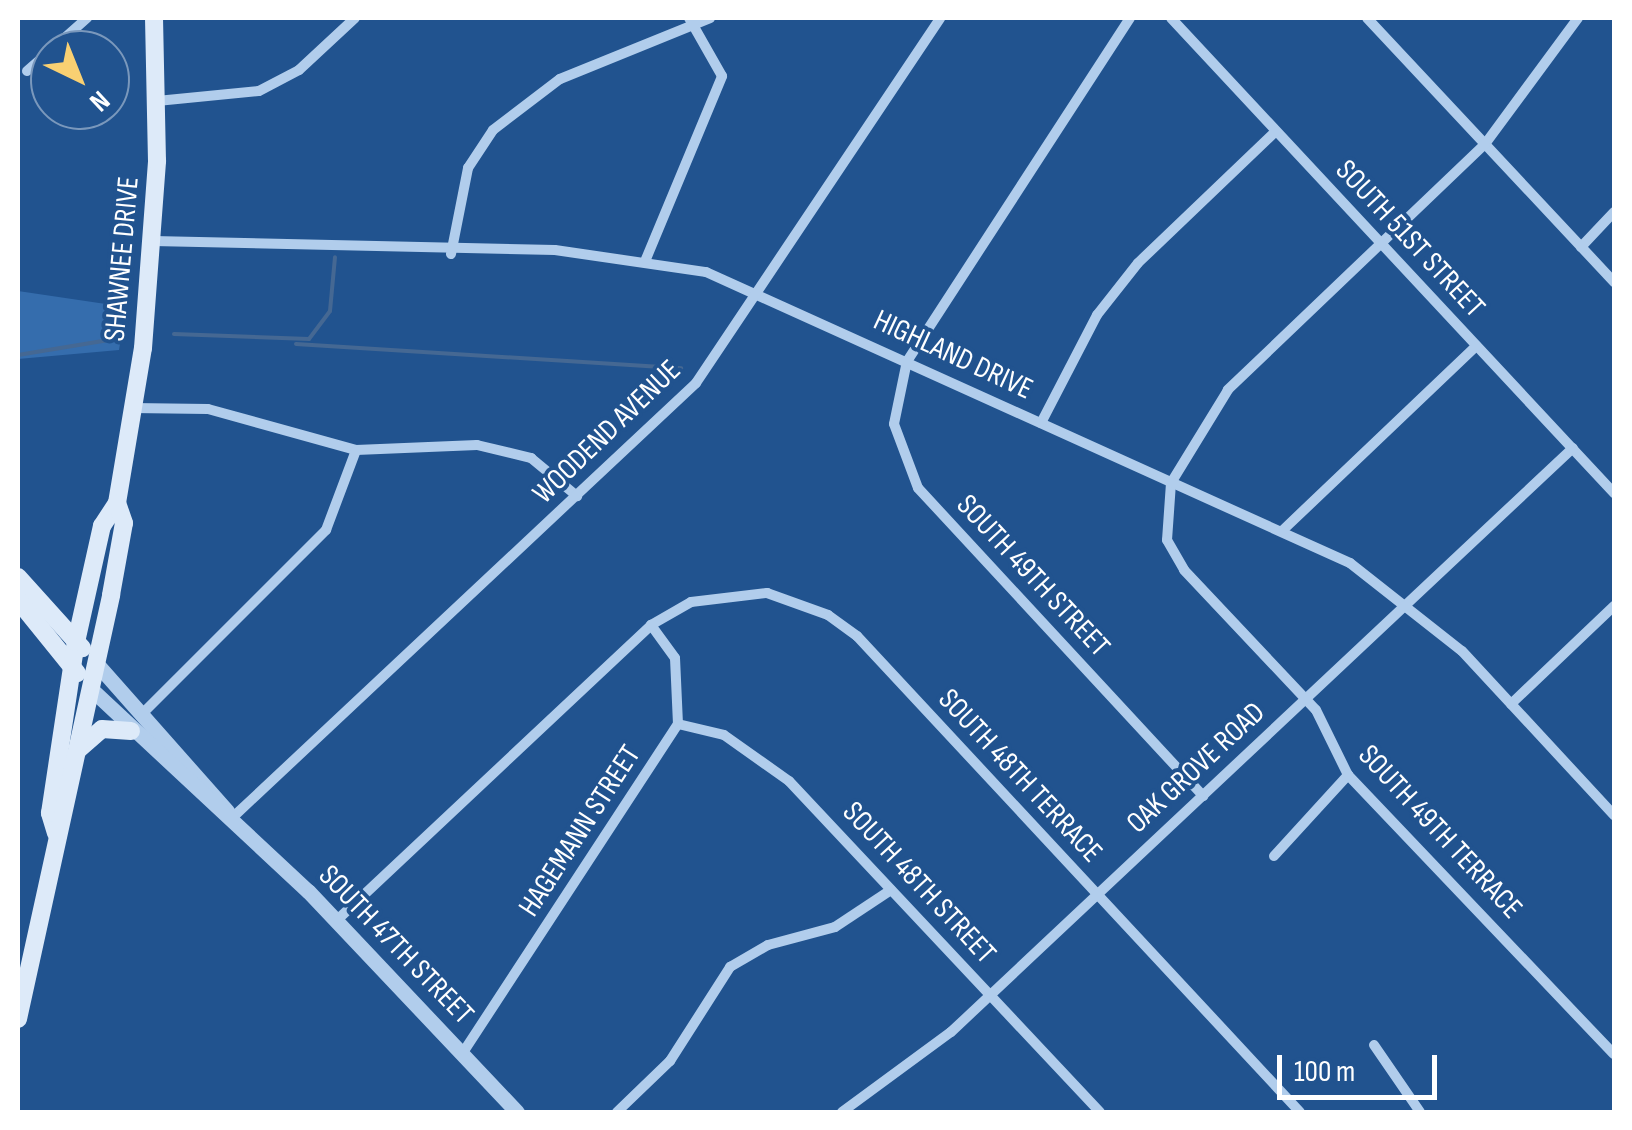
<!DOCTYPE html>
<html>
<head>
<meta charset="utf-8">
<style>
	body { margin:0 }
	#map { position:relative; width:1632px; height:1130px; overflow:hidden; background:#21538f; font-family:"Sofia Sans Condensed",sans-serif }
	div>[style] { position:absolute }
	.green>* { inset:0; background:#356dad }
	.stream>* { height:4px; margin:-2px; padding:0 2px; transform-origin:2px; border-radius:2px; background:#456893 }
	.minor>* { height:10px; margin:-5px; padding:0 5px; transform-origin:5px; border-radius:5px; background:#b1cdec }
	.tertiary>* { height:15px; margin:-7.5px; padding:0 7.5px; transform-origin:7.5px; border-radius:7.5px; background:#b1cdec }
	.secondary>* { height:18px; margin:-9px; padding:0 9px; transform-origin:9px; border-radius:9px; background:#ddeaf9 }
	span { translate:-50% -50%; white-space:nowrap; text-align:center; line-height:1.15; -webkit-text-stroke:8px #21538f; paint-order:stroke }
	.street-label { font-size:30px; color:#fff }
	.frame { position:absolute; inset:0; border:20px solid #fff; pointer-events:none }
	.north { position:absolute; left:30px; top:30px; width:100px; height:100px; box-sizing:border-box; background:#21538f; border:2px solid #7a98bc; border-radius:50%; rotate:137deg; font-size:28px; font-weight:700; line-height:40px; text-align:center; color:#fff }
	.north::after { content:''; display:block; margin:auto; width:35px; height:45px; background:#f9d072; clip-path:polygon(50% 0,100% 100%,50% 72%,0 100%) }
	.scale { position:absolute; left:1277px; top:1055px; width:160px; height:45px; box-sizing:border-box; border:5px solid #fff; border-top:0; padding-left:12px; font-size:30px; line-height:35px; white-space:nowrap; color:#fff; -webkit-text-stroke:8px #21538f; paint-order:stroke }
</style>
</head>
<body>
<div id="map">
	<div class="green">
		<i style="clip-path:polygon(18px 291px,126px 307px,119px 350px,18px 359px)"></i>
	</div>
	<div class="stream">
		<i style="left:174px;top:334px;width:135px;rotate:2.1deg"></i>
		<i style="left:309px;top:339px;width:35px;rotate:-53deg"></i>
		<i style="left:330px;top:311px;width:54px;rotate:-84.7deg"></i>
		<i style="left:296px;top:344px;width:386px;rotate:3.6deg"></i>
		<i style="left:18px;top:355px;width:92px;rotate:-9.4deg"></i>
	</div>
	<div class="minor">
		<i style="left:1130px;top:18px;width:409px;rotate:123deg"></i>
		<i style="left:907px;top:361px;width:64px;rotate:101.7deg"></i>
		<i style="left:894px;top:424px;width:68px;rotate:69.4deg"></i>
		<i style="left:918px;top:488px;width:420px;rotate:47.2deg"></i>
		<i style="left:1171px;top:18px;width:650px;rotate:47deg"></i>
		<i style="left:1367px;top:18px;width:362px;rotate:46.9deg"></i>
		<i style="left:1578px;top:18px;width:157px;rotate:126.4deg"></i>
		<i style="left:1485px;top:144px;width:356px;rotate:136.3deg"></i>
		<i style="left:1228px;top:390px;width:109px;rotate:121.5deg"></i>
		<i style="left:1171px;top:483px;width:57px;rotate:94deg"></i>
		<i style="left:1167px;top:540px;width:34px;rotate:60deg"></i>
		<i style="left:1184px;top:570px;width:192px;rotate:46.7deg"></i>
		<i style="left:1316px;top:710px;width:72px;rotate:63.8deg"></i>
		<i style="left:1348px;top:775px;width:385px;rotate:46.4deg"></i>
		<i style="left:51px;top:50px;width:48px;rotate:-41.6deg"></i>
		<i style="left:27px;top:71px;width:30px;rotate:-41deg"></i>
		<i style="left:157px;top:101px;width:102px;rotate:-5.6deg"></i>
		<i style="left:259px;top:91px;width:45px;rotate:-27.7deg"></i>
		<i style="left:299px;top:70px;width:76px;rotate:-42.9deg"></i>
		<i style="left:153px;top:241px;width:402px;rotate:1.3deg"></i>
		<i style="left:555px;top:250px;width:153px;rotate:8.3deg"></i>
		<i style="left:706px;top:272px;width:707px;rotate:24.32deg"></i>
		<i style="left:1350px;top:563px;width:142px;rotate:38.2deg"></i>
		<i style="left:1462px;top:651px;width:224px;rotate:47.2deg"></i>
		<i style="left:1581px;top:247px;width:48px;rotate:-46.7deg"></i>
		<i style="left:451px;top:254px;width:88px;rotate:-78.8deg"></i>
		<i style="left:468px;top:168px;width:45px;rotate:-56.7deg"></i>
		<i style="left:493px;top:130px;width:84px;rotate:-37.3deg"></i>
		<i style="left:560px;top:79px;width:162px;rotate:-22.1deg"></i>
		<i style="left:646px;top:259px;width:198px;rotate:-67.4deg"></i>
		<i style="left:722px;top:76px;width:67px;rotate:-119.6deg"></i>
		<i style="left:132px;top:408px;width:76px;rotate:0.8deg"></i>
		<i style="left:208px;top:409px;width:154px;rotate:15.5deg"></i>
		<i style="left:356px;top:450px;width:121px;rotate:-2.4deg"></i>
		<i style="left:477px;top:445px;width:56px;rotate:13.5deg"></i>
		<i style="left:531px;top:458px;width:60px;rotate:39.6deg"></i>
		<i style="left:1041px;top:423px;width:122px;rotate:-62.6deg"></i>
		<i style="left:1097px;top:315px;width:66px;rotate:-51.7deg"></i>
		<i style="left:1138px;top:263px;width:190px;rotate:-43.7deg"></i>
		<i style="left:1283px;top:530px;width:267px;rotate:-43.6deg"></i>
		<i style="left:1511px;top:704px;width:142px;rotate:-43.6deg"></i>
		<i style="left:141px;top:715px;width:262px;rotate:-45deg"></i>
		<i style="left:326px;top:530px;width:85px;rotate:-69.4deg"></i>
		<i style="left:678px;top:724px;width:47px;rotate:13.4deg"></i>
		<i style="left:724px;top:735px;width:80px;rotate:35.3deg"></i>
		<i style="left:789px;top:781px;width:454px;rotate:46.8deg"></i>
		<i style="left:232px;top:818px;width:636px;rotate:-43.15deg"></i>
		<i style="left:696px;top:383px;width:439px;rotate:-56.2deg"></i>
		<i style="left:1274px;top:856px;width:110px;rotate:-47.6deg"></i>
		<i style="left:336px;top:921px;width:432px;rotate:-43.2deg"></i>
		<i style="left:651px;top:625px;width:46px;rotate:-29.9deg"></i>
		<i style="left:691px;top:602px;width:77px;rotate:-6.8deg"></i>
		<i style="left:767px;top:593px;width:65px;rotate:19.8deg"></i>
		<i style="left:828px;top:615px;width:36px;rotate:36deg"></i>
		<i style="left:857px;top:636px;width:650px;rotate:47.06deg"></i>
		<i style="left:1374px;top:1045px;width:81px;rotate:55.5deg"></i>
		<i style="left:462px;top:1054px;width:394px;rotate:-56.8deg"></i>
		<i style="left:678px;top:724px;width:66px;rotate:-92.6deg"></i>
		<i style="left:675px;top:658px;width:41px;rotate:-126deg"></i>
		<i style="left:617px;top:1112px;width:74px;rotate:-43.9deg"></i>
		<i style="left:670px;top:1061px;width:112px;rotate:-57.4deg"></i>
		<i style="left:730px;top:967px;width:44px;rotate:-30.1deg"></i>
		<i style="left:768px;top:945px;width:69px;rotate:-15deg"></i>
		<i style="left:835px;top:927px;width:67px;rotate:-33.5deg"></i>
		<i style="left:842px;top:1112px;width:135px;rotate:-36.3deg"></i>
		<i style="left:951px;top:1032px;width:853px;rotate:-43.2deg"></i>
	</div>
	<div class="tertiary">
		<i style="left:96px;top:663px;width:198px;rotate:48.5deg"></i>
		<i style="left:90px;top:688px;width:298px;rotate:43deg"></i>
		<i style="left:308px;top:891px;width:304px;rotate:46.6deg"></i>
	</div>
	<div class="secondary">
		<i style="left:18px;top:577px;width:96px;rotate:48deg"></i>
		<i style="left:18px;top:600px;width:94px;rotate:51.1deg"></i>
		<i style="left:79px;top:749px;width:30px;rotate:-41deg"></i>
		<i style="left:102px;top:729px;width:29px;rotate:4deg"></i>
		<i style="left:56px;top:833px;width:21px;rotate:-107deg"></i>
		<i style="left:50px;top:813px;width:173px;rotate:-81.4deg"></i>
		<i style="left:76px;top:642px;width:119px;rotate:-77.4deg"></i>
		<i style="left:102px;top:526px;width:27px;rotate:-57deg"></i>
		<i style="left:117px;top:503px;width:157px;rotate:-80.5deg"></i>
		<i style="left:143px;top:348px;width:188px;rotate:-85.7deg"></i>
		<i style="left:157px;top:161px;width:143px;rotate:-91.2deg"></i>
		<i style="left:18px;top:1019px;width:434px;rotate:-77.6deg"></i>
		<i style="left:111px;top:595px;width:73px;rotate:-79.8deg"></i>
		<i style="left:124px;top:523px;width:21px;rotate:-109deg"></i>
	</div>
	<div class="street-label">
		<span style="left:1410px;top:239px;rotate:47deg">SOUTH 51ST STREET</span>
		<span style="left:122px;top:259px;rotate:-85deg">SHAWNEE DRIVE</span>
		<span style="left:953px;top:355px;rotate:25deg">HIGHLAND DRIVE</span>
		<span style="left:607px;top:432px;rotate:-44deg">WOODEND AVENUE</span>
		<span style="left:1033px;top:576px;rotate:47deg">SOUTH 49TH STREET</span>
		<span style="left:1196px;top:768px;rotate:-43deg">OAK GROVE ROAD</span>
		<span style="left:1020px;top:776px;rotate:47deg">SOUTH 48TH TERRACE</span>
		<span style="left:580px;top:831px;rotate:-57deg">HAGEMANN STREET</span>
		<span style="left:1440px;top:832px;rotate:47deg">SOUTH 49TH TERRACE</span>
		<span style="left:919px;top:883px;rotate:47deg">SOUTH 48TH STREET</span>
		<span style="left:396px;top:945px;rotate:46deg">SOUTH 47TH STREET</span>
	</div>
	<div class="frame"></div>
	<div class="north">N</div>
	<div class="scale">100 m</div>
</div>
</body>
</html>
